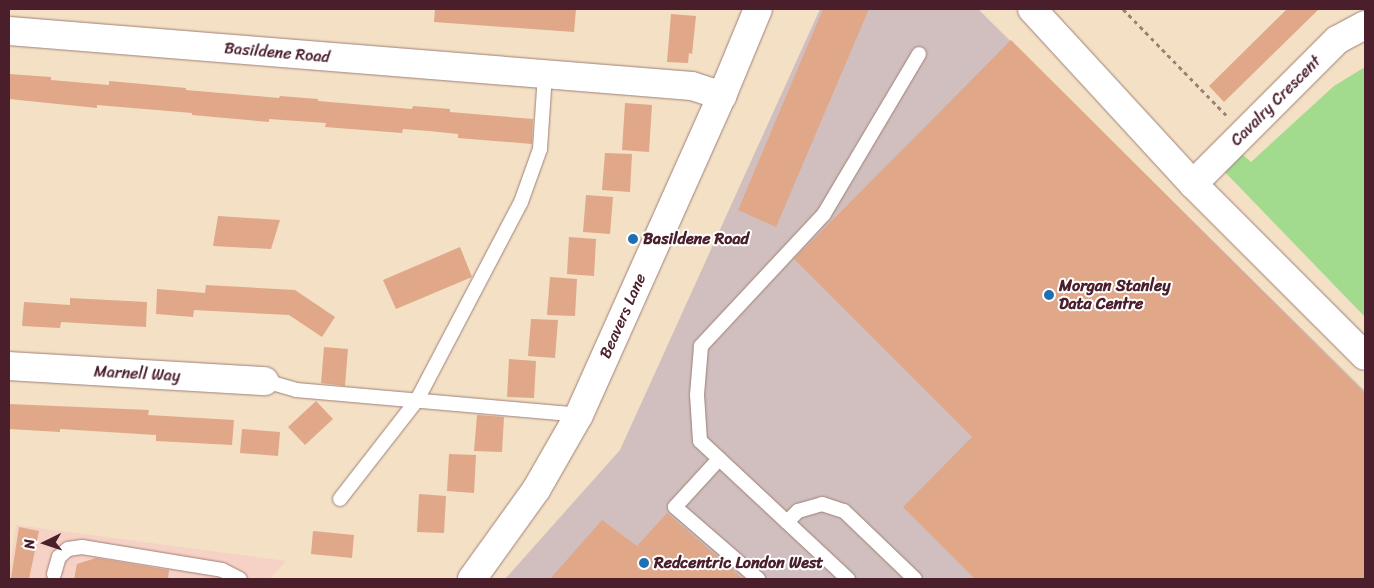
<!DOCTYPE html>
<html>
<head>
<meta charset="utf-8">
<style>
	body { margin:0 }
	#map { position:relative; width:1374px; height:588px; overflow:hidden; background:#f4e0c5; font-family:Sriracha,sans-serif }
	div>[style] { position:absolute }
	.built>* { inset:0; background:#f6d1c5 }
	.industrial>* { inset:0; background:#d1bfbf }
	.green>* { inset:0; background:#a2db8d }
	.building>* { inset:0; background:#e0a789 }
	.path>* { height:3px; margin-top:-1.5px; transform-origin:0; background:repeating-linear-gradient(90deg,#9f8078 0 4px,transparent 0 8px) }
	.roads { filter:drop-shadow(0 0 1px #9f8078) drop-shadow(0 0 1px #9f8078) }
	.service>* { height:14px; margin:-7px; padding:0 7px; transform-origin:7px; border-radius:7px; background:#fff }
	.minor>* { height:28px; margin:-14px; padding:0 14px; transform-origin:14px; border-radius:14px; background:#fff }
	.dots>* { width:14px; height:14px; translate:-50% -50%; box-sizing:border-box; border:2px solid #fff; border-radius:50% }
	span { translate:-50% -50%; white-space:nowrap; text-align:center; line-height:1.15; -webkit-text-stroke:4px #fff; paint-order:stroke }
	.street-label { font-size:16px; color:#4a1f2b }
	.poi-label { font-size:16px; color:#4a1f2b; font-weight:700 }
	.left { translate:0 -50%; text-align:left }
	.frame { position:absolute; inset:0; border:10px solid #4a1f2b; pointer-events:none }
	.north { position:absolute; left:20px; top:518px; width:50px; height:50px; -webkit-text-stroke:4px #fff; paint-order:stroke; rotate:266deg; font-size:14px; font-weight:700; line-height:20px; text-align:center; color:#4a1f2b }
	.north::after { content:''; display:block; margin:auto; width:18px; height:22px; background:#4a1f2b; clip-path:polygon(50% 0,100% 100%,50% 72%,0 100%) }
</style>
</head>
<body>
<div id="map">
	<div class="built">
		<i style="clip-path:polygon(16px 525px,286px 561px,270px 579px,9px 579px)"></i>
	</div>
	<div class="industrial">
		<i style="clip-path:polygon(820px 9px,978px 9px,1365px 391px,1365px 579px,505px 579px,620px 450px)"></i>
	</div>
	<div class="green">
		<i style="clip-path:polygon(1365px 67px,1365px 317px,1221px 168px,1235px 148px,1251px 162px,1334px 86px)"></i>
	</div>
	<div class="building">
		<i style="clip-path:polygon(435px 9px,576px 9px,574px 32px,434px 22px)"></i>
		<i style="clip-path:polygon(823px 9px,869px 9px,776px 227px,738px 210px)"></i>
		<i style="clip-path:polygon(1287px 9px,1319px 9px,1224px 102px,1209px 86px)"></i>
		<i style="clip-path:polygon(671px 14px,696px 16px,692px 54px,689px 53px,688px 63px,667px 62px)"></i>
		<i style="clip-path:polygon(1011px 40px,1365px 393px,1365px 579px,975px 579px,903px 507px,972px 437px,794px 259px)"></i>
		<i style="clip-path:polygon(9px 74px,51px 77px,51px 80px,109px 85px,109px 81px,186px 88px,186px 90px,279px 98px,280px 96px,318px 99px,318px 101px,412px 109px,413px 106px,450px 109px,450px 112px,533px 119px,532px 144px,458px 138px,458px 134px,429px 131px,403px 129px,402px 133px,325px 127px,326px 123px,269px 119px,269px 122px,192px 115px,192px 113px,97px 105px,97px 108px,9px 99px)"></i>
		<i style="clip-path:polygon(625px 103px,652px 105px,649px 152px,622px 150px)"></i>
		<i style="clip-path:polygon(605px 153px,632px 154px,630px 192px,602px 190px)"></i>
		<i style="clip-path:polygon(586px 195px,613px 197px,610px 234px,583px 232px)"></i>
		<i style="clip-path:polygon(218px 216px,280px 220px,271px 249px,213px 246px)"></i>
		<i style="clip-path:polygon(569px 237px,596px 239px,594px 276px,567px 274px)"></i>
		<i style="clip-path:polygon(460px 247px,472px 277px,396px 309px,383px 280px)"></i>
		<i style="clip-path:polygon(550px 277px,577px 279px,575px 316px,547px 315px)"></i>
		<i style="clip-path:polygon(206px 285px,295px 290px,335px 317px,322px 337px,289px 315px,194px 310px,193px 317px,156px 314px,157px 289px,205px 293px)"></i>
		<i style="clip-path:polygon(70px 298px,147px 302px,146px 327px,61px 322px,60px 328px,22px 326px,24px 302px,70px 305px)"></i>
		<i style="clip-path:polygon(531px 319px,558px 320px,555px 358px,528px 356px)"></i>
		<i style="clip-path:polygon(324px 347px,348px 349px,345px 386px,321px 383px)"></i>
		<i style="clip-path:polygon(509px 359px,536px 361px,534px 398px,507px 397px)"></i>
		<i style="clip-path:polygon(316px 401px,333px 419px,305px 445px,288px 427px)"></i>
		<i style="clip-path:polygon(9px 404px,149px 410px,148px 415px,234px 420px,232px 445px,156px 441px,156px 435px,60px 429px,60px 432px,9px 429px)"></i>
		<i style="clip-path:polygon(477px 415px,504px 417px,502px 452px,474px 451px)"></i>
		<i style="clip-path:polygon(242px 429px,280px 432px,278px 456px,240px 453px)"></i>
		<i style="clip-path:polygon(449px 454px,476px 455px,474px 493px,447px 491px)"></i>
		<i style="clip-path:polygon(419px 494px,446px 496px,444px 533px,417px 532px)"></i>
		<i style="clip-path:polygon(667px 513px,743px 579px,550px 579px,602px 520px,637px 546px)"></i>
		<i style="clip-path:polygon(19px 527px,39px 531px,29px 579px,11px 579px)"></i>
		<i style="clip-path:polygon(313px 531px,354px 535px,352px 558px,311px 554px)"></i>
		<i style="clip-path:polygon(96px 558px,169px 570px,168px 579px,74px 579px,77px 564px)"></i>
	</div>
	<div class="path">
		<i style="left:1123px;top:9px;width:149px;rotate:45.8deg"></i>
	</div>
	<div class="roads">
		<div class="service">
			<i style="left:265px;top:381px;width:32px;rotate:16deg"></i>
			<i style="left:296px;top:390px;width:284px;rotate:5deg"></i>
			<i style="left:719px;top:459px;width:65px;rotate:132.5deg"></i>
			<i style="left:675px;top:507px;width:110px;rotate:40.9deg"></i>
			<i style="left:340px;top:499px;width:125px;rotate:-52.1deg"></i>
			<i style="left:417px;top:400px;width:224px;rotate:-62.3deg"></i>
			<i style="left:521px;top:202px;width:56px;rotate:-70.3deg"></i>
			<i style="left:540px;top:149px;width:75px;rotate:-86.2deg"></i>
			<i style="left:787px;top:522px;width:16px;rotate:-45deg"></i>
			<i style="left:798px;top:511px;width:25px;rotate:-16deg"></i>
			<i style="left:822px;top:504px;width:23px;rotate:18deg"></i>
			<i style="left:844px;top:511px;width:98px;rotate:43.8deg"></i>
			<i style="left:54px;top:574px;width:18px;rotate:-74deg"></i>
			<i style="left:59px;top:557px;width:12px;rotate:-42deg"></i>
			<i style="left:68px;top:549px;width:14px;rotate:-8deg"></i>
			<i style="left:82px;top:547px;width:142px;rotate:9.3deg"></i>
			<i style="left:222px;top:570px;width:20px;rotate:27deg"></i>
			<i style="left:848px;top:579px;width:202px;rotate:-137deg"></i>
			<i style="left:700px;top:441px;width:46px;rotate:-93.7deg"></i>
			<i style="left:697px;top:395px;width:49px;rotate:-85.3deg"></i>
			<i style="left:701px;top:346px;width:180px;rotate:-47deg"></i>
			<i style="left:824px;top:214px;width:186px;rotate:-59.3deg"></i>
		</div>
		<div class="minor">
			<i style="left:1032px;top:9px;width:238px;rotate:47.4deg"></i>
			<i style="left:1193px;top:184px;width:243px;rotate:45deg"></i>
			<i style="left:9px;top:31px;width:685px;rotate:4.6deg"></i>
			<i style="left:692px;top:86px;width:32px;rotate:18deg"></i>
			<i style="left:1193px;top:184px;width:204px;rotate:-45deg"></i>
			<i style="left:1337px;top:40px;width:32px;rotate:-28deg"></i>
			<i style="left:9px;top:366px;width:256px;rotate:3.4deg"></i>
			<i style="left:472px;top:579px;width:110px;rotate:-54.3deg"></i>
			<i style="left:536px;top:490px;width:86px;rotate:-60.2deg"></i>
			<i style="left:579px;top:415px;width:350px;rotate:-65.9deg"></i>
			<i style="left:722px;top:96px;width:94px;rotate:-67.5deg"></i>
		</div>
	</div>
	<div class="dots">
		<i style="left:633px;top:239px;background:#1f6fb2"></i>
		<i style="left:1049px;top:295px;background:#1f6fb2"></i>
		<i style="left:644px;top:563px;background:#1f6fb2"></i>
	</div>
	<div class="street-label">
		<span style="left:277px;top:53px;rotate:5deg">Basildene Road</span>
		<span style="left:1276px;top:101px;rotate:-45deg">Cavalry Crescent</span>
		<span style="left:623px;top:316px;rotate:-66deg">Beavers Lane</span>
		<span style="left:137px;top:374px;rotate:3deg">Marnell Way</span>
	</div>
	<div class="poi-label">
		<span class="left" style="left:643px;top:239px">Basildene Road</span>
		<span class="left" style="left:1059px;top:295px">Morgan Stanley<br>Data Centre</span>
		<span class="left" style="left:654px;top:563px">Redcentric London West</span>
	</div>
	<div class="frame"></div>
	<div class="north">N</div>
</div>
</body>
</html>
